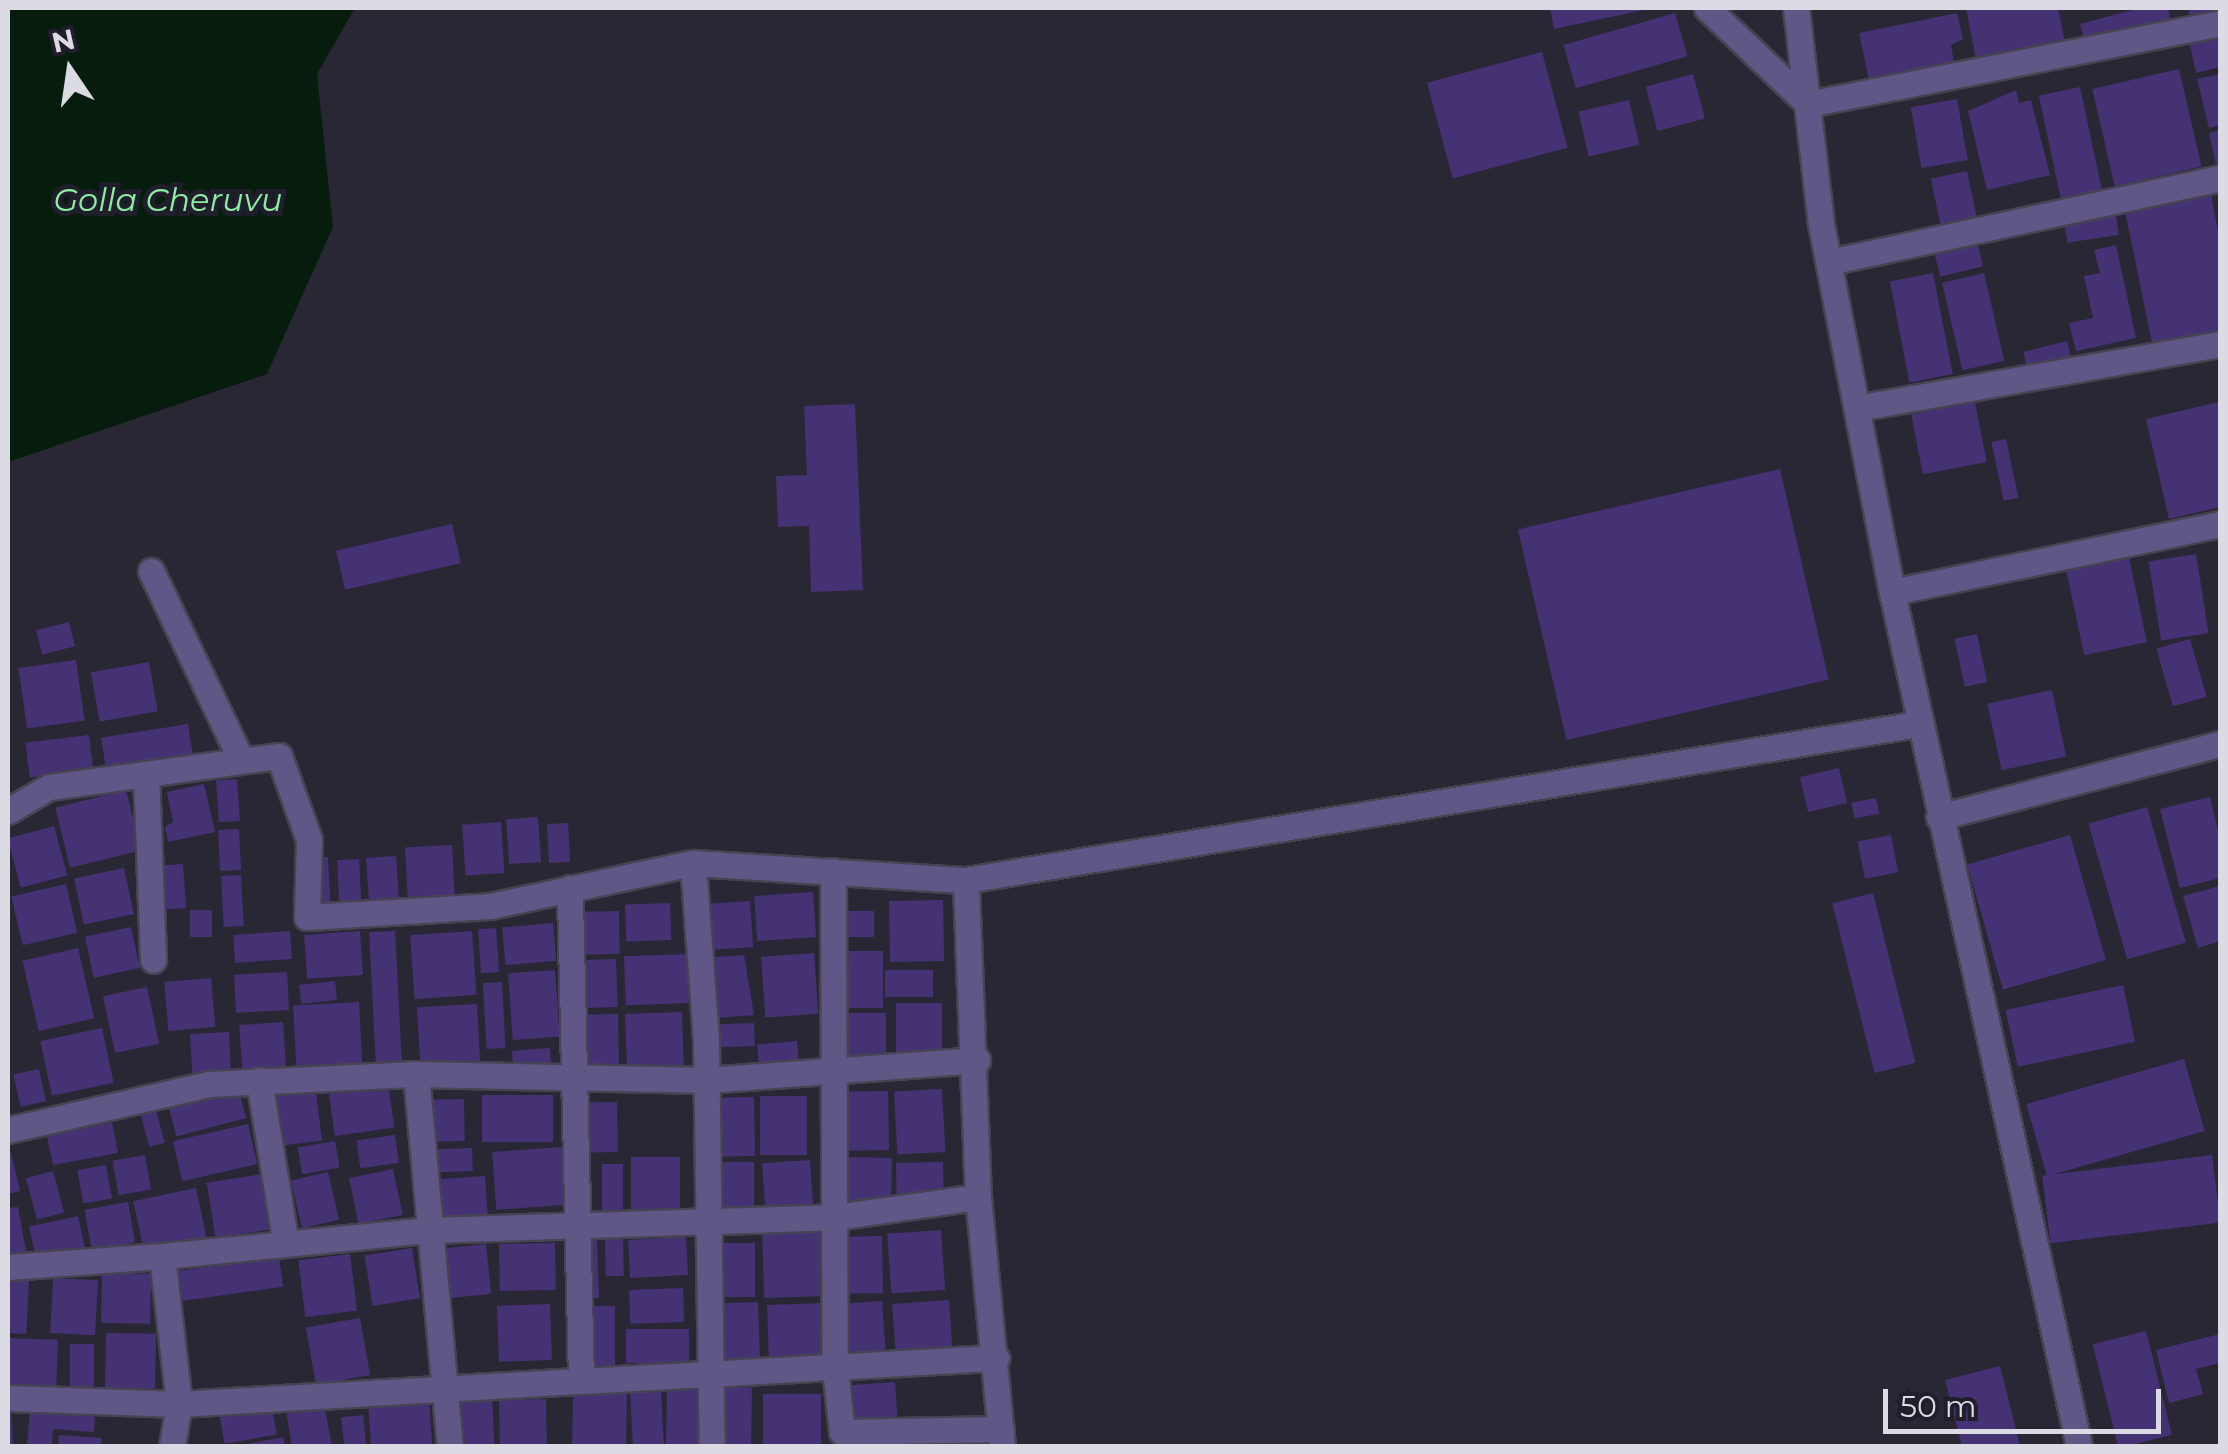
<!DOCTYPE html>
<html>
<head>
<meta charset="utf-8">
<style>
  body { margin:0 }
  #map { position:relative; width:2228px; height:1454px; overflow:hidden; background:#2a2735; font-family:Montserrat,sans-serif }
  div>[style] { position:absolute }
  .water>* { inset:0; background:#061c0c }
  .building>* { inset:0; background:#443274; transform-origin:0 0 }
  .roads { filter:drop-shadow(2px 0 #464451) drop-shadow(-2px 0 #464451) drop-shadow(0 2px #464451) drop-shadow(0 -2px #464451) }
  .minor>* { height:25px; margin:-12.5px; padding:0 12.5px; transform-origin:12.5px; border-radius:12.5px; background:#615787 }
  span { translate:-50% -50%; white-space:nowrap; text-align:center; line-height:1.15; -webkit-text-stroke:10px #201e2b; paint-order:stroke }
  .water-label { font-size:32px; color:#8deda3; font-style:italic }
  .frame { position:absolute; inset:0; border:10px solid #dcdbe4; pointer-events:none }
  .north { position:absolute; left:20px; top:20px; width:100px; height:100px; -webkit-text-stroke:8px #201e2b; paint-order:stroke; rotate:347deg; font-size:28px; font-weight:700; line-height:40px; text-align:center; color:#dcdbe4 }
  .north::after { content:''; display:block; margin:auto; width:35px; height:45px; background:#dcdbe4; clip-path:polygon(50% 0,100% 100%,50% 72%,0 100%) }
  .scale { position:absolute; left:1883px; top:1389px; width:278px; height:45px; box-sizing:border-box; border:5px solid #dcdbe4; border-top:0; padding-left:12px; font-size:30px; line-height:35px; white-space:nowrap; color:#dcdbe4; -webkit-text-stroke:8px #201e2b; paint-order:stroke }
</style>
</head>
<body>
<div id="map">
  <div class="water">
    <div style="clip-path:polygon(8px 8px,355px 8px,317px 74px,333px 227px,267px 374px,8px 462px)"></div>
  </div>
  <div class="building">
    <div style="clip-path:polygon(1550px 8px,1648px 8px,1648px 9px,1554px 29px)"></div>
    <div style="clip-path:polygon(1966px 8px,2058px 8px,2067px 54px,1978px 70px)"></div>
    <div style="clip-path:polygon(2140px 8px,2168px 8px,2171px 24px,2085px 44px,2080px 24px)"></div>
    <div style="clip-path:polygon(2188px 8px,2220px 8px,2220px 19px,2191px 24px)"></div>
    <div style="left:1675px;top:13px;width:45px;height:116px;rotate:74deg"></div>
    <div style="clip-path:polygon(1957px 13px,1963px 39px,1951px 45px,1954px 63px,1869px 80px,1859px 33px)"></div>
    <div style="clip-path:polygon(2220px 34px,2220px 67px,2196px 73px,2189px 41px)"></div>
    <div style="left:1542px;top:52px;width:99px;height:119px;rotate:75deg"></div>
    <div style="left:2179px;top:69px;width:100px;height:89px;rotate:77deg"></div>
    <div style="left:1693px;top:74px;width:46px;height:49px;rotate:75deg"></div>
    <div style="clip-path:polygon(2220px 74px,2220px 125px,2209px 128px,2197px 79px)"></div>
    <div style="left:2080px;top:87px;width:110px;height:42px;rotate:78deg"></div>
    <div style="clip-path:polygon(2016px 90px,2019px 103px,2031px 100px,2050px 175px,1987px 190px,1968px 111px)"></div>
    <div style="left:1957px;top:99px;width:62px;height:47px;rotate:80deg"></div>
    <div style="left:1629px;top:100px;width:46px;height:52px;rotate:77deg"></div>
    <div style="clip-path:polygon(2220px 130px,2220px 177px,2219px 178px,2209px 133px)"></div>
    <div style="left:1967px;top:171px;width:48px;height:37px;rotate:78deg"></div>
    <div style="clip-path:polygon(2211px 194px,2220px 243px,2220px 330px,2152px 343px,2125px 211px)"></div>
    <div style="left:2115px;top:210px;width:25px;height:52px;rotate:81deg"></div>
    <div style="left:1976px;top:238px;width:29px;height:44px;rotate:76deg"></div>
    <div style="clip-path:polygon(2116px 245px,2136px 338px,2076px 351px,2069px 323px,2093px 318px,2084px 276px,2100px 273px,2094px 250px)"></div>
    <div style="left:1933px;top:273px;width:103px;height:44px;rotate:79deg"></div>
    <div style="left:1984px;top:273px;width:90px;height:43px;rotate:77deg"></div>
    <div style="left:2067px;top:341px;width:34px;height:45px;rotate:76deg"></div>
    <div style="left:1975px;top:402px;width:61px;height:65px;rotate:79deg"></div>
    <div style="clip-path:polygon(2219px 402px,2220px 507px,2169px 519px,2146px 419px)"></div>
    <div style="clip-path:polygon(855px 404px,863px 590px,811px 592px,809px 526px,778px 527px,776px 476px,807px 475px,804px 406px)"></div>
    <div style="left:2006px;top:439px;width:60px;height:15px;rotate:78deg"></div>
    <div style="left:1780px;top:469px;width:216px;height:269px;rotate:77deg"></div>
    <div style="left:452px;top:524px;width:40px;height:119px;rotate:77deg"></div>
    <div style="left:2128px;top:553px;width:91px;height:64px;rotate:78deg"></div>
    <div style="left:2196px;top:554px;width:80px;height:48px;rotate:81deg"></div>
    <div style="left:69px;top:622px;width:25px;height:34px;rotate:76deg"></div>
    <div style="left:1977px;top:634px;width:49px;height:23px;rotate:78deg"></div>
    <div style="left:2190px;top:639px;width:60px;height:35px;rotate:74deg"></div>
    <div style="left:76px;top:660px;width:61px;height:58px;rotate:82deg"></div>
    <div style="left:149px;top:662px;width:50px;height:59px;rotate:80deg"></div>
    <div style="left:2052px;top:690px;width:68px;height:66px;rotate:78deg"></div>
    <div style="left:188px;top:724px;width:31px;height:88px;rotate:81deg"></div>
    <div style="left:89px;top:735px;width:35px;height:64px;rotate:83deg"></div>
    <div style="left:1839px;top:768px;width:36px;height:40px;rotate:77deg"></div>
    <div style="left:237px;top:779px;width:42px;height:21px;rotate:86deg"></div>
    <div style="clip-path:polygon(204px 784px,215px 832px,168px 842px,165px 827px,173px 822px,167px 792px)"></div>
    <div style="left:126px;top:790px;width:62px;height:73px;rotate:76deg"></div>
    <div style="clip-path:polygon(2210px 797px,2220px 839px,2220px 878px,2180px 888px,2160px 809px)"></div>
    <div style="left:1876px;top:798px;width:16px;height:25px;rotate:79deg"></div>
    <div style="left:2147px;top:807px;width:141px;height:61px;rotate:74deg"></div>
    <div style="left:538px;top:817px;width:45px;height:32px;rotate:86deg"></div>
    <div style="left:501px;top:822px;width:51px;height:39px;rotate:86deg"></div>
    <div style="left:568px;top:823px;width:39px;height:21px;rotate:87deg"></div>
    <div style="left:54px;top:826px;width:51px;height:48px;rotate:75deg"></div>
    <div style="left:239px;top:829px;width:41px;height:21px;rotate:87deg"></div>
    <div style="left:1891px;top:835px;width:38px;height:34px;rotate:79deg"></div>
    <div style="left:2070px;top:835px;width:130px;height:107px;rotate:74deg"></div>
    <div style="left:452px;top:845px;width:50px;height:47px;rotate:87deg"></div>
    <div style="left:396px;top:856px;width:48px;height:30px;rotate:86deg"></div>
    <div style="left:328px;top:857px;width:50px;height:19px;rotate:87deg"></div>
    <div style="left:359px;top:859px;width:45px;height:22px;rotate:87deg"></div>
    <div style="left:183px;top:864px;width:44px;height:28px;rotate:86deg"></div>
    <div style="left:124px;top:868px;width:47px;height:51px;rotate:78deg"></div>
    <div style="left:241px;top:875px;width:51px;height:20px;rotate:87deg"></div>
    <div style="left:66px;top:884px;width:50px;height:56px;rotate:77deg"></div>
    <div style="clip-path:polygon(2220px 886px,2220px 941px,2198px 948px,2183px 896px)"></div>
    <div style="left:813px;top:892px;width:45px;height:59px;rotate:86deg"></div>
    <div style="left:1873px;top:893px;width:175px;height:42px;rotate:76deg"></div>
    <div style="left:943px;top:900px;width:61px;height:54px;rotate:89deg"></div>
    <div style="left:750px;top:901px;width:46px;height:48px;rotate:86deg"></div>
    <div style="left:670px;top:903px;width:37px;height:45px;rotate:88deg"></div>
    <div style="left:190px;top:910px;width:22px;height:27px"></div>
    <div style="left:619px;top:911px;width:43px;height:41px;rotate:89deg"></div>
    <div style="left:840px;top:911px;width:34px;height:26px"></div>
    <div style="left:553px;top:923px;width:38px;height:51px;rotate:85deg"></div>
    <div style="left:131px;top:927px;width:42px;height:47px;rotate:78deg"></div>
    <div style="left:496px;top:928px;width:44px;height:18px;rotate:86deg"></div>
    <div style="left:290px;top:931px;width:28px;height:57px;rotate:86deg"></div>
    <div style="left:360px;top:931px;width:44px;height:56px;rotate:86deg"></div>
    <div style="left:395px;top:931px;width:132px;height:26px;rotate:87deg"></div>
    <div style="left:472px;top:931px;width:64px;height:62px;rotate:86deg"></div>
    <div style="left:78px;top:948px;width:72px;height:57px;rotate:77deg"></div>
    <div style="left:840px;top:951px;width:43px;height:57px"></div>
    <div style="left:814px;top:953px;width:61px;height:53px;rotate:86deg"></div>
    <div style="left:689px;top:954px;width:49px;height:65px;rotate:88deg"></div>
    <div style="clip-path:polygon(744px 955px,754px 1015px,701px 1019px,698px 958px)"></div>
    <div style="left:616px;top:959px;width:48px;height:40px;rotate:88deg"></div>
    <div style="left:555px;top:970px;width:67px;height:47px;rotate:86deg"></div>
    <div style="left:885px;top:970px;width:48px;height:27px"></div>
    <div style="left:287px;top:972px;width:38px;height:53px;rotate:87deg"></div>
    <div style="left:211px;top:978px;width:49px;height:47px;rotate:85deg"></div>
    <div style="left:335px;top:981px;width:19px;height:36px;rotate:84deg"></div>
    <div style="left:502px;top:982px;width:66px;height:19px;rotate:87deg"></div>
    <div style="left:2123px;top:985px;width:58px;height:120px;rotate:78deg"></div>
    <div style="left:147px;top:987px;width:58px;height:45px;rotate:78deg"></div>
    <div style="left:359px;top:1002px;width:66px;height:66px;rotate:87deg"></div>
    <div style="left:942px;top:1003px;width:52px;height:46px;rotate:90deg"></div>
    <div style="left:477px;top:1004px;width:68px;height:60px;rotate:87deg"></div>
    <div style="left:682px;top:1012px;width:58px;height:57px;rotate:88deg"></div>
    <div style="left:841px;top:1013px;width:45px;height:46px"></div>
    <div style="left:618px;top:1014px;width:52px;height:40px;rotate:89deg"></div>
    <div style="left:283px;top:1022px;width:48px;height:44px;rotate:86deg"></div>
    <div style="left:754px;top:1023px;width:23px;height:53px;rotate:88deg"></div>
    <div style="left:102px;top:1028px;width:56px;height:63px;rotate:78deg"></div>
    <div style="left:229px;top:1032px;width:40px;height:39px;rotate:87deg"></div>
    <div style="left:797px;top:1041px;width:24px;height:40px;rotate:85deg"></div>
    <div style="left:550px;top:1048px;width:32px;height:38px;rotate:86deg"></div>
    <div style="left:2184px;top:1059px;width:75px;height:164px;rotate:74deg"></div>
    <div style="left:39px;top:1069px;width:33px;height:26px;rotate:78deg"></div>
    <div style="left:388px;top:1083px;width:45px;height:60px;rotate:82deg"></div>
    <div style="left:315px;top:1084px;width:57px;height:46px;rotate:83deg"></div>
    <div style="left:238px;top:1088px;width:31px;height:72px;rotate:75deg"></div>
    <div style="left:942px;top:1089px;width:63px;height:48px;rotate:87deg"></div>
    <div style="left:888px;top:1091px;width:59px;height:50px;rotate:89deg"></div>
    <div style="left:553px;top:1095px;width:47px;height:71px;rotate:90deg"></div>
    <div style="left:807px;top:1096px;width:59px;height:47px;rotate:90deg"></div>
    <div style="left:754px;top:1097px;width:59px;height:54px;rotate:89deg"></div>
    <div style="left:464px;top:1099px;width:42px;height:41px;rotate:89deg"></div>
    <div style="left:617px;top:1102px;width:50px;height:45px;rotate:89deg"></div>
    <div style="left:156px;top:1110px;width:34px;height:16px;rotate:75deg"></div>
    <div style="clip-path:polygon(111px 1117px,118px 1153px,53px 1165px,47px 1137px)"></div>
    <div style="left:248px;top:1124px;width:41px;height:77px;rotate:77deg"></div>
    <div style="left:395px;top:1135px;width:28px;height:39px;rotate:82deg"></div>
    <div style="left:335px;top:1141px;width:27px;height:38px;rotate:80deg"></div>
    <div style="left:562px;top:1147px;width:58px;height:70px;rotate:86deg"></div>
    <div style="left:472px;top:1148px;width:23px;height:42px;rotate:88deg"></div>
    <div style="clip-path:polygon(11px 1153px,20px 1191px,8px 1194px,8px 1154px)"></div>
    <div style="left:145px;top:1155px;width:35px;height:33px;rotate:80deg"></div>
    <div style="left:2212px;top:1155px;width:68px;height:171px;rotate:83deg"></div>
    <div style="left:631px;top:1157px;width:49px;height:58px"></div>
    <div style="left:841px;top:1157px;width:51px;height:49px;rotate:1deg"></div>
    <div style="left:810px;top:1160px;width:47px;height:48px;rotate:86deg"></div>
    <div style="left:754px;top:1162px;width:49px;height:53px;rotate:90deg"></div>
    <div style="left:943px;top:1162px;width:39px;height:47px;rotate:89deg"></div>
    <div style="left:602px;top:1164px;width:21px;height:53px"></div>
    <div style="left:106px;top:1165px;width:34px;height:29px;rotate:80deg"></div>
    <div style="left:393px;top:1169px;width:47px;height:45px;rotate:78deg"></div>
    <div style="left:53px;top:1171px;width:43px;height:28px;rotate:75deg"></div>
    <div style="left:328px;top:1172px;width:49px;height:38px;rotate:77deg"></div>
    <div style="left:268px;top:1173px;width:56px;height:62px;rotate:81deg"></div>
    <div style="left:485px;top:1176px;width:40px;height:51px;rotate:86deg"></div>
    <div style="left:196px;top:1188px;width:51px;height:64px;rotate:78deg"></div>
    <div style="left:128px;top:1202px;width:41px;height:44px;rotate:80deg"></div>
    <div style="clip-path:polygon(18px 1207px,26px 1251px,8px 1255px,8px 1208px)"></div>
    <div style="left:78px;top:1216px;width:34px;height:50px;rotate:78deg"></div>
    <div style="left:941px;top:1230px;width:60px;height:54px;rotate:86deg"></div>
    <div style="left:820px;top:1232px;width:64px;height:58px;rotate:88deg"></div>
    <div style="left:623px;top:1235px;width:41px;height:18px;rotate:89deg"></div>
    <div style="left:882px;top:1236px;width:57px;height:41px;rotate:89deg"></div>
    <div style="left:686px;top:1237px;width:38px;height:58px;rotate:87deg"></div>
    <div style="left:597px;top:1239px;width:59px;height:24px;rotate:88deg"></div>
    <div style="left:555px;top:1243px;width:47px;height:56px;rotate:89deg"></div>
    <div style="left:711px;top:1243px;width:44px;height:54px"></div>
    <div style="left:486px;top:1244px;width:50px;height:59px;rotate:84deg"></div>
    <div style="left:412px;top:1248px;width:51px;height:48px;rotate:81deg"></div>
    <div style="left:350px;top:1254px;width:57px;height:52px;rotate:83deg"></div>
    <div style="left:279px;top:1257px;width:30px;height:110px;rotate:82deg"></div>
    <div style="left:102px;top:1273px;width:49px;height:50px;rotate:1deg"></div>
    <div style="left:53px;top:1278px;width:45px;height:55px;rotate:3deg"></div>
    <div style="left:8px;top:1280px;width:21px;height:53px;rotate:3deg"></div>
    <div style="left:683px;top:1288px;width:34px;height:54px;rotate:88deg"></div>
    <div style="left:949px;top:1300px;width:56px;height:57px;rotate:86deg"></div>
    <div style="left:882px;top:1301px;width:57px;height:45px;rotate:86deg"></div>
    <div style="left:758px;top:1302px;width:61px;height:47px;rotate:88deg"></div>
    <div style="left:826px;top:1303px;width:57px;height:59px;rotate:88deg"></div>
    <div style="left:550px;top:1304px;width:56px;height:53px;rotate:88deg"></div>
    <div style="left:573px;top:1306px;width:42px;height:60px"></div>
    <div style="left:360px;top:1318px;width:58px;height:55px;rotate:80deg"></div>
    <div style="left:689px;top:1329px;width:34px;height:63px;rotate:90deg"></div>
    <div style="left:2146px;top:1331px;width:107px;height:55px;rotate:76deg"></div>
    <div style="left:106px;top:1333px;width:50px;height:55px;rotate:1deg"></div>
    <div style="clip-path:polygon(2220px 1334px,2220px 1363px,2196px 1369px,2203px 1394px,2169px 1403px,2156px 1350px)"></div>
    <div style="left:8px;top:1338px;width:50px;height:47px;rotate:2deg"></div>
    <div style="left:70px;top:1344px;width:24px;height:44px"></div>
    <div style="clip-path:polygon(2000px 1366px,2020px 1446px,1962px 1446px,1945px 1380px)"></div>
    <div style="left:895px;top:1382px;width:59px;height:53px;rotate:86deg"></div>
    <div style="left:667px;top:1386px;width:85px;height:58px;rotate:1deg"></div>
    <div style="left:661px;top:1390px;width:56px;height:31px;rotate:87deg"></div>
    <div style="left:627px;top:1391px;width:55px;height:54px;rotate:91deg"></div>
    <div style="left:763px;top:1394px;width:58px;height:52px"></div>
    <div style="left:492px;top:1396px;width:50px;height:39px;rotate:87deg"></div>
    <div style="left:429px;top:1399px;width:47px;height:61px;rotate:86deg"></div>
    <div style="left:546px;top:1399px;width:47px;height:47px;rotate:89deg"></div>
    <div style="clip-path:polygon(11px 1404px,13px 1446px,8px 1446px,8px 1405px)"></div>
    <div style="clip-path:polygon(324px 1404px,332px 1446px,292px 1446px,286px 1411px)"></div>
    <div style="left:272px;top:1408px;width:27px;height:53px;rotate:80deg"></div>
    <div style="clip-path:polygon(30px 1410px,95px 1414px,94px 1432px,53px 1429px,52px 1446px,27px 1446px)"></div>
    <div style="left:363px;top:1415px;width:31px;height:22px;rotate:84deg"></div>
    <div style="clip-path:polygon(59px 1435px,101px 1438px,101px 1446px,58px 1446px)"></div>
    <div style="clip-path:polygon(283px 1437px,285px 1446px,242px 1446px,242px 1445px)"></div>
  </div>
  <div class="roads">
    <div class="minor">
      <div style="left:1707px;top:8px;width:139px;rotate:43.5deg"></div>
      <div style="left:1808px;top:104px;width:420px;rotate:-11.1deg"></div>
      <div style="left:1796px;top:8px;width:217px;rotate:83.4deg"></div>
      <div style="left:1821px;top:224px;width:375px;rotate:79.1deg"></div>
      <div style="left:1892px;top:592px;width:874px;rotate:77.65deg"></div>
      <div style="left:1829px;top:262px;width:400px;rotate:-12.1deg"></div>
      <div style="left:1857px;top:408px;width:369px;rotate:-10deg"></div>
      <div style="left:151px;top:571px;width:209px;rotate:64.5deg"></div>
      <div style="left:1892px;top:592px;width:335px;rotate:-11.7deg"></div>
      <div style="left:146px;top:774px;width:186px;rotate:87.8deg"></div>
      <div style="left:8px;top:811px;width:48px;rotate:-30.3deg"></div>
      <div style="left:49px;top:787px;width:232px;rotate:-7.7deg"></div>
      <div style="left:279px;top:756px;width:89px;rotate:70.3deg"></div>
      <div style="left:309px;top:840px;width:77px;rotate:91.5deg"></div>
      <div style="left:307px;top:917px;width:183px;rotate:-3.4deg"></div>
      <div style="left:490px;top:906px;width:208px;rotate:-12deg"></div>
      <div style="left:693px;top:863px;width:274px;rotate:3.6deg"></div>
      <div style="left:1939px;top:817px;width:290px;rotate:-14.6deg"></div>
      <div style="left:693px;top:863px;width:177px;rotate:85.8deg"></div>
      <div style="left:706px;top:1040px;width:406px;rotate:89.2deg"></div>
      <div style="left:833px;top:871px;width:498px;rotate:89.8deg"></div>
      <div style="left:835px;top:1369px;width:63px;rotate:83.7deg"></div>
      <div style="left:842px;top:1432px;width:159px;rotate:-1.1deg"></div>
      <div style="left:416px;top:1074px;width:374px;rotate:84.8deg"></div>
      <div style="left:259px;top:1080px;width:166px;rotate:80.7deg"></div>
      <div style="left:8px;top:1130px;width:206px;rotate:-12.9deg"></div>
      <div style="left:209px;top:1084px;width:207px;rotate:-2.8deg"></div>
      <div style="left:416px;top:1074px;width:290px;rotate:1.2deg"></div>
      <div style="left:706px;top:1080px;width:272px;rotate:-4.2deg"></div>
      <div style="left:162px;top:1256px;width:268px;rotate:-5.6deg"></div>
      <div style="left:429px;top:1230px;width:406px;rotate:-1.8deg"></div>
      <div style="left:835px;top:1217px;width:144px;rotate:-8deg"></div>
      <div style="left:8px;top:1267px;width:154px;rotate:-4.1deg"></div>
      <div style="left:162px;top:1256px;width:149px;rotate:83.4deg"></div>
      <div style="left:179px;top:1404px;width:43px;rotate:99.5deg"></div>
      <div style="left:581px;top:1381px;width:416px;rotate:-3.2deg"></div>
      <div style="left:8px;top:1398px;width:171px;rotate:2deg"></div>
      <div style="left:179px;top:1404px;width:403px;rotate:-3.3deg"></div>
      <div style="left:581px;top:1381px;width:493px;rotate:-91.3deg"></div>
      <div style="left:1002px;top:1446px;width:250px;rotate:-95.5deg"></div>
      <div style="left:978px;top:1197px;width:317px;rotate:-92.2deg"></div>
      <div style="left:966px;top:880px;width:965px;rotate:-9.31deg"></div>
    </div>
  </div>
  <div class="water-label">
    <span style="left:168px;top:200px">Golla Cheruvu</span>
  </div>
  <div class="frame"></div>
  <div class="north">N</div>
  <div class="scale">50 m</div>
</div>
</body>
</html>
